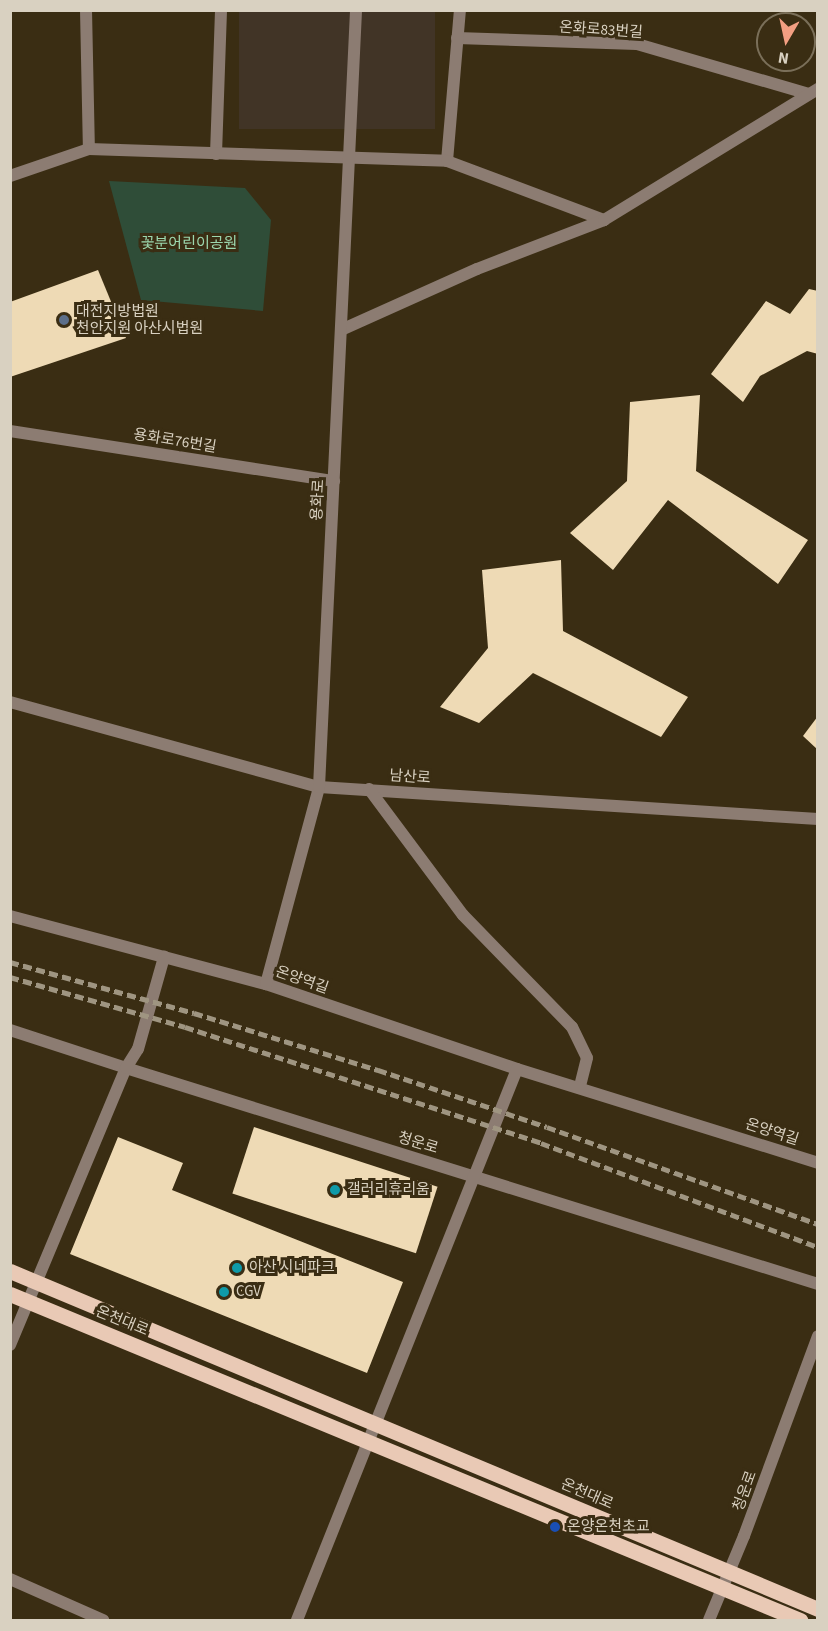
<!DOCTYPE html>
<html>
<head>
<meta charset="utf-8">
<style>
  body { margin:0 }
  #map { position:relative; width:828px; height:1631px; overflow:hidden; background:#3a2d13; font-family:"Source Sans 3","Noto Sans KR",sans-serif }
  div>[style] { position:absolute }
  .commercial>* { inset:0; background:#413426; transform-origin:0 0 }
  .green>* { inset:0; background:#2f4d38 }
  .building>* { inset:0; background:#eedab5; transform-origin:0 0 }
  .minor>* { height:12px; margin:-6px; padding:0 6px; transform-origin:6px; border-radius:6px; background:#8c7c72 }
  .primary>* { height:15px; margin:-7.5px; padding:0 7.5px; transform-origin:7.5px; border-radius:7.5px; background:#e9c9b5 }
  .rail>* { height:4.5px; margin-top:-2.25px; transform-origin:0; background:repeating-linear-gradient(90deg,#9f9581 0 9px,transparent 0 13.5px) }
  .dots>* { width:16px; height:16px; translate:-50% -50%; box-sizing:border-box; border:3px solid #3a2d13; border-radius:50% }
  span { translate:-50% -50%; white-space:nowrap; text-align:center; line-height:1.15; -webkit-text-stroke:6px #3a2d13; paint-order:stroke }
  .street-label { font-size:15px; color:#d9d1c1 }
  .park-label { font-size:15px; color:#9cd7ae }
  .poi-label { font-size:15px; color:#d9d1c1 }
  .left { translate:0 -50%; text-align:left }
  .frame { position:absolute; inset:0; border:12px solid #d9d1c1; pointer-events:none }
  .north { position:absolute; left:756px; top:12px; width:60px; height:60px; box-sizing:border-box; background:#3a2d13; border:2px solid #7a6f59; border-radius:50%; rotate:189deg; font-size:16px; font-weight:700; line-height:24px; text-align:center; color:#d9d1c1 }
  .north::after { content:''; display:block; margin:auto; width:21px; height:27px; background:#f39f82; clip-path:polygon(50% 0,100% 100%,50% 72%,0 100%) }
</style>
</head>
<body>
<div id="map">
  <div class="commercial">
    <div style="left:239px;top:11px;width:196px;height:118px"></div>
  </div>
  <div class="green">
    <div style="clip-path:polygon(109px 181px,245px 188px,271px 220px,263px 311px,141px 300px)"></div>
  </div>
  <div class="building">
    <div style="clip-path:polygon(98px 270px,126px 338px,10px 377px,10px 302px)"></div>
    <div style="clip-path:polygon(809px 289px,818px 291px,818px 354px,807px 351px,760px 376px,743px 402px,711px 374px,766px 301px,790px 314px)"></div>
    <div style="clip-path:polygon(700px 395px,696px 471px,808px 540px,778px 584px,668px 500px,613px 570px,570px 533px,627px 481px,630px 402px)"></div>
    <div style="clip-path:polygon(561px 560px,563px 631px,688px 697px,661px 737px,533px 673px,479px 723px,440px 707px,488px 648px,482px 570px)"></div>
    <div style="clip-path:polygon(818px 716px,818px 750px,803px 736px)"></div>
    <div style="left:254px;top:1127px;width:193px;height:70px;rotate:18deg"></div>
    <div style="clip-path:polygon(118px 1137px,183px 1163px,172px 1190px,403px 1282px,367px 1373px,70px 1254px)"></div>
  </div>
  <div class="minor">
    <div style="left:86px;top:10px;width:139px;rotate:88.8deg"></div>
    <div style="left:457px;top:38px;width:180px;rotate:1.9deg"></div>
    <div style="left:637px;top:44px;width:179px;rotate:16.2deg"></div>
    <div style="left:216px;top:154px;width:144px;rotate:-88deg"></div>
    <div style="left:447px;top:161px;width:152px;rotate:-85.1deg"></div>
    <div style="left:10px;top:176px;width:83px;rotate:-18.9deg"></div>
    <div style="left:89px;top:149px;width:358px;rotate:1.9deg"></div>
    <div style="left:447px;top:161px;width:168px;rotate:20.6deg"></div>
    <div style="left:341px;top:330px;width:149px;rotate:-24.2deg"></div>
    <div style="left:477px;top:269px;width:136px;rotate:-21.1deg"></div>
    <div style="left:604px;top:220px;width:251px;rotate:-31.5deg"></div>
    <div style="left:10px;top:431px;width:328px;rotate:8.8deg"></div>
    <div style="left:10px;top:702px;width:320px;rotate:15.4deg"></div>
    <div style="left:319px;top:787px;width:500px;rotate:3.67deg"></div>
    <div style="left:369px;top:789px;width:157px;rotate:53.3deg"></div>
    <div style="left:463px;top:915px;width:156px;rotate:45.8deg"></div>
    <div style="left:572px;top:1027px;width:34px;rotate:64deg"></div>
    <div style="left:587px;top:1058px;width:30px;rotate:104deg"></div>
    <div style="left:10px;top:916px;width:265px;rotate:14.9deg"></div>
    <div style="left:266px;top:984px;width:265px;rotate:18.7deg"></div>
    <div style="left:517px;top:1069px;width:315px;rotate:17.3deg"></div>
    <div style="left:266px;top:984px;width:204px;rotate:-74.9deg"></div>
    <div style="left:319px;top:787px;width:778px;rotate:-87.27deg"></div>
    <div style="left:10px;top:1030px;width:122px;rotate:18.1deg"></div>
    <div style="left:126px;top:1068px;width:725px;rotate:17.34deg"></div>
    <div style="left:10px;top:1345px;width:300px;rotate:-67.3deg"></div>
    <div style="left:126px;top:1068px;width:22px;rotate:-58deg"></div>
    <div style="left:138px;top:1049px;width:96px;rotate:-74.2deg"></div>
    <div style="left:10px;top:1579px;width:102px;rotate:23.8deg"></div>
    <div style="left:297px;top:1620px;width:593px;rotate:-68.23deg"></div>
    <div style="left:709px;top:1620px;width:91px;rotate:-67.4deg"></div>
    <div style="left:744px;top:1536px;width:213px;rotate:-69.7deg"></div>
  </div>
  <div class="primary">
    <div style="left:10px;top:1271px;width:876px;rotate:22.7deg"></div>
    <div style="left:10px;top:1294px;width:855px;rotate:22.42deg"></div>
  </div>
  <div class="rail">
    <div style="left:10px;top:962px;width:191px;rotate:15.5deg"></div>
    <div style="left:194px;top:1013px;width:193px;rotate:17.2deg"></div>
    <div style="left:378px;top:1070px;width:178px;rotate:18.6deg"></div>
    <div style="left:547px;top:1127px;width:288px;rotate:19.7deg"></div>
    <div style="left:10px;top:977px;width:182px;rotate:15.9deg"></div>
    <div style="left:185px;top:1027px;width:374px;rotate:18deg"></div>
    <div style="left:541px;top:1143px;width:296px;rotate:20.6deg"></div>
  </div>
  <div class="dots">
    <div style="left:64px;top:320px;background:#5c6f8a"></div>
    <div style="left:335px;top:1190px;background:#0f9aa8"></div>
    <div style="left:237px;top:1268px;background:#0f9aa8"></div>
    <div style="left:224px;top:1292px;background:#0f9aa8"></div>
    <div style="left:555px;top:1527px;background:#1a4fb4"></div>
  </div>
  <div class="street-label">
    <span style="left:601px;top:30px;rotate:4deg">온화로83번길</span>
    <span style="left:175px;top:441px;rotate:9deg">용화로76번길</span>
    <span style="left:318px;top:500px;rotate:-87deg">용화로</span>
    <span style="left:410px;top:777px;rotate:4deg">남산로</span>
    <span style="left:302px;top:980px;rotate:19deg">온양역길</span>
    <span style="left:772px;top:1132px;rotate:18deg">온양역길</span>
    <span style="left:418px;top:1143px;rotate:17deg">청운로</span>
    <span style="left:122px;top:1321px;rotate:22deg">온천대로</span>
    <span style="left:745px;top:1491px;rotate:-70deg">청운로</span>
    <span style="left:587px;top:1494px;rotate:23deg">온천대로</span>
  </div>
  <div class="park-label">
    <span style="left:189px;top:244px">꽃분어린이공원</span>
  </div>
  <div class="poi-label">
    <span class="left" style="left:76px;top:320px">대전지방법원<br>천안지원 아산시법원</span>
    <span class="left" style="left:347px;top:1190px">갤러리휴리움</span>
    <span class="left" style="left:249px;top:1268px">아산 시네파크</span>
    <span class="left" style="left:236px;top:1292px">CGV</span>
    <span class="left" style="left:567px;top:1527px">온양온천초교</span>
  </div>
  <div class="frame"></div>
  <div class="north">N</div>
</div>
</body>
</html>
